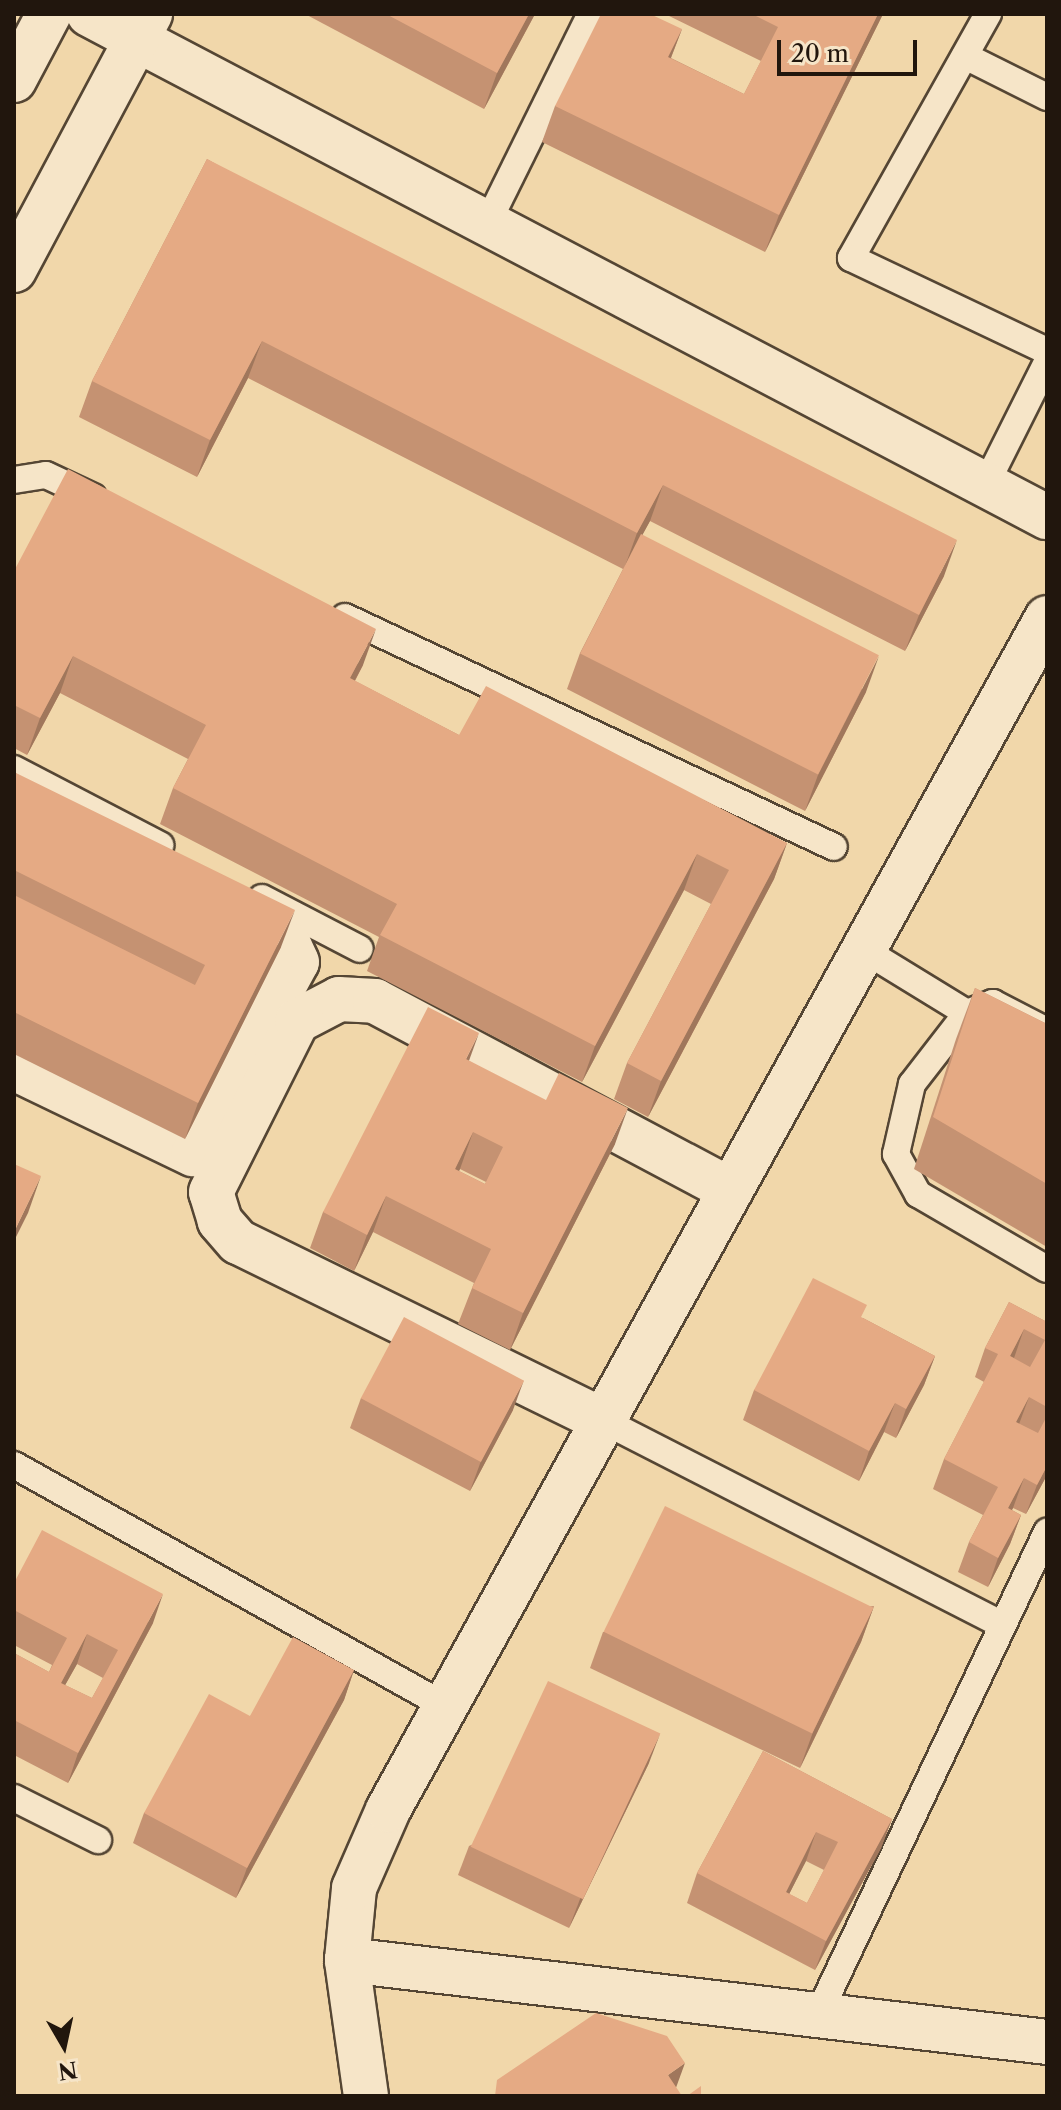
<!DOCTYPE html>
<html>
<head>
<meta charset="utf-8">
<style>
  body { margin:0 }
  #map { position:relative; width:1061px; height:2110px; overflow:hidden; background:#f1d7aa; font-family:"Libre Caslon Text",serif }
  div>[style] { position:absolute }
  .roads { filter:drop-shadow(2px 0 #554634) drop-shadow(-2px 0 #554634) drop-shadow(0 2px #554634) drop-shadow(0 -2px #554634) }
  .lane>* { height:26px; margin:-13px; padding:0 13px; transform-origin:13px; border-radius:13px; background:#f6e5c8 }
  .street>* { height:44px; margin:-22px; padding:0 22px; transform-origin:22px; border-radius:22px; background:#f6e5c8 }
  .secondary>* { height:44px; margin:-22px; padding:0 22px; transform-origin:22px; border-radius:22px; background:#f6e5c8 }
  .wall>* { inset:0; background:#c59272 }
  .shaded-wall>* { inset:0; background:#a0775c }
  .building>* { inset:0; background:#e5aa84; transform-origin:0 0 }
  span { translate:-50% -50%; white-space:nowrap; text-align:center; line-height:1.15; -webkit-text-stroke:6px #f6e5c8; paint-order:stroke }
  .frame { position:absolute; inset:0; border:16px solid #21160d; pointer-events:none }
  .north { position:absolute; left:24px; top:2006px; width:80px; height:80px; -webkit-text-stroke:6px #f6e5c8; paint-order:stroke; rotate:171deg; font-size:22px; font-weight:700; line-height:32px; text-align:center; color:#21160d }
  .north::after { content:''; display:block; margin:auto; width:28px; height:36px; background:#21160d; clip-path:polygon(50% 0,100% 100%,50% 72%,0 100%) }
  .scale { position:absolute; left:777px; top:40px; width:140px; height:36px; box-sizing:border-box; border:4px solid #21160d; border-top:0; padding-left:10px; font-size:24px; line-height:28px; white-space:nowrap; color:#21160d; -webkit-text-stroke:6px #f6e5c8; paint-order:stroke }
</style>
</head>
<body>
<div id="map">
  <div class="roads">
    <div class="lane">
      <div style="left:988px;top:14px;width:280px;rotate:119.3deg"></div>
      <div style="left:851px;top:258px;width:217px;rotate:25.4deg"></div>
      <div style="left:965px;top:56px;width:92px;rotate:26.6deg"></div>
      <div style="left:486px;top:226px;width:237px;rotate:-63.7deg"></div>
      <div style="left:14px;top:480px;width:32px;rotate:-9deg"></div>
      <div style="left:46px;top:475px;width:52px;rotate:25.1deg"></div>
      <div style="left:985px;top:486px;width:139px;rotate:-63.4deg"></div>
      <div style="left:345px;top:617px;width:540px;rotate:25.19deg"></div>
      <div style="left:14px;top:769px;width:165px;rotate:27.5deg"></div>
      <div style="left:262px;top:898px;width:110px;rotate:27.5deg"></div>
      <div style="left:864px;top:950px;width:121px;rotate:31.5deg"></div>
      <div style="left:1047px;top:1031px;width:61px;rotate:-152.6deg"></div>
      <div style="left:993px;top:1003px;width:28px;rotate:159deg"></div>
      <div style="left:967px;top:1013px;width:90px;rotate:127.8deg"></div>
      <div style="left:912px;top:1084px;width:72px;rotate:102.9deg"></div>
      <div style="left:896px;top:1154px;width:46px;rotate:61.2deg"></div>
      <div style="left:918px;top:1194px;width:149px;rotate:30.2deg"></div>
      <div style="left:604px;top:1421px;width:445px;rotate:27.1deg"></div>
      <div style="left:14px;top:1465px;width:495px;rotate:29.2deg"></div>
      <div style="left:14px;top:1798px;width:94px;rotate:26.6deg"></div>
      <div style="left:818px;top:2015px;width:535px;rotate:-64.63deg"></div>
    </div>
    <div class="street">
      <div style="left:136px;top:39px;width:1029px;rotate:27.69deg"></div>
      <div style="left:14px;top:1068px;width:199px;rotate:25.7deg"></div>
      <div style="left:193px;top:1154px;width:218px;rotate:-61.6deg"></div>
      <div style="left:297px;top:962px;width:19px;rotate:-115deg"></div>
      <div style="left:289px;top:945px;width:67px;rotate:-152.3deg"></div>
      <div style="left:604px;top:1421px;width:407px;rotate:-153.9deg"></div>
      <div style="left:238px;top:1242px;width:28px;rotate:-131deg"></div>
      <div style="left:220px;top:1221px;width:30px;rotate:-107deg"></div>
      <div style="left:211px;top:1192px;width:191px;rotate:-63.3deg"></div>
      <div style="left:297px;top:1021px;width:47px;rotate:-27.6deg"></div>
      <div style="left:339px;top:999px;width:36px;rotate:3deg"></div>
      <div style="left:375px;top:1001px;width:403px;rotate:28deg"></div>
      <div style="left:347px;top:1960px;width:705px;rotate:6.68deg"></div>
      <div style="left:366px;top:2096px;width:137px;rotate:-98deg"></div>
      <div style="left:347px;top:1960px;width:72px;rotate:-84.4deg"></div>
      <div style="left:354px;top:1888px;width:85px;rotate:-66.4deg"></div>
      <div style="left:388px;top:1810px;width:1362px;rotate:-61.06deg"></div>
    </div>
    <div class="secondary">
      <div style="left:89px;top:14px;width:53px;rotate:28deg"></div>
      <div style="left:14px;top:80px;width:75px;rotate:-62.1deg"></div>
      <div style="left:14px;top:270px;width:290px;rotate:-62deg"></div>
    </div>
  </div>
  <div class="wall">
    <div style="clip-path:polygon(305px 14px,535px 14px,484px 109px)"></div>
    <div style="clip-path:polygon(665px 14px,883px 14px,765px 252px,542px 142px,555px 106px,682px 29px,671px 58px,744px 94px,761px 61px)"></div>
    <div style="clip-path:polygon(207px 159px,944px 576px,905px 651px,650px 521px,642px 535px,866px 692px,805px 811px,567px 689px,580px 653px,623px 569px,248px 378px,197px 477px,79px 417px,92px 381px)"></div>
    <div style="clip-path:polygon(14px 571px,363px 665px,355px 681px,459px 735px,787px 843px,774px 879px,648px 1117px,614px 1099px,627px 1063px,711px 904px,684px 890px,582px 1082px,367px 971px,379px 937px,160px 824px,173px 788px,188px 759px,60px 693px,27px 755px,14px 748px)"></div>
    <div style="clip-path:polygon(14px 772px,281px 947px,185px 1139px,14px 1054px)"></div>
    <div style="clip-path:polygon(975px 988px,1047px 1024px,1047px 1247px,914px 1169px,956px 1039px)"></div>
    <div style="clip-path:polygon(evenodd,469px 1061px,615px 1144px,510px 1350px,458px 1324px,474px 1283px,373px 1232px,354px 1271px,310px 1248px,323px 1212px,469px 1061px,460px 1169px,486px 1182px,485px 1184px,459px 1171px,460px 1169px)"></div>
    <div style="clip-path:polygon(1009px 1302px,1047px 1322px,1047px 1475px,1026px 1514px,1013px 1508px,1012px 1510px,1021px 1515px,1010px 1544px,988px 1587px,958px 1572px,969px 1542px,983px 1515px,933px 1489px,944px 1459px,984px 1382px,975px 1377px,985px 1348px)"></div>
    <div style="clip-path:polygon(863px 1318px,935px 1356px,924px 1385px,896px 1438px,884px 1432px,859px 1481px,743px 1420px,754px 1390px)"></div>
    <div style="clip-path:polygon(361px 1398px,513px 1410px,470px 1491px,350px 1428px)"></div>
    <div style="clip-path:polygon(evenodd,14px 1583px,153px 1623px,68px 1783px,14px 1755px,14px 1653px,49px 1672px,52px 1665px,14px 1645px,14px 1583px,77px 1664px,103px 1678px,92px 1698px,65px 1685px,77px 1664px)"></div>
    <div style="clip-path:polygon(874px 1606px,861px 1642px,800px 1768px,590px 1668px,603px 1632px)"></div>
    <div style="clip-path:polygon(354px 1670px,344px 1700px,236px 1898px,133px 1843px,144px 1813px,250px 1716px)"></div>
    <div style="clip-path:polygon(evenodd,763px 1751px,892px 1819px,881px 1848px,815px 1970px,687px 1903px,697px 1873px,763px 1751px,806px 1861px,824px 1870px,807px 1903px,789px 1894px,806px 1861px)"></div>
    <div style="clip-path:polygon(649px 1763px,569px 1928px,458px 1875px,469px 1846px)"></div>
  </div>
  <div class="shaded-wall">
    <div style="clip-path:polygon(529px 14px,535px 14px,484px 109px,497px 73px)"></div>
    <div style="clip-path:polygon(878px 14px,883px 14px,765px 252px,779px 215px)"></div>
    <div style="clip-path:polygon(682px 29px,668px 65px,668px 57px)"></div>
    <div style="clip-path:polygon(262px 341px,248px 378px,197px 477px,210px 440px)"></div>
    <div style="clip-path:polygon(663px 485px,650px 521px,624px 569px,637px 533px)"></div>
    <div style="clip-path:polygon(957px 540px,944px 576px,905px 651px,919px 615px)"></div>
    <div style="clip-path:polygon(376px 629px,363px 665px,337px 714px,350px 678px)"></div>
    <div style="clip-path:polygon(73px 656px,60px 693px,27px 755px,40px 718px)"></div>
    <div style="clip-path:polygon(879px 656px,866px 692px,805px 811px,818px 775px)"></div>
    <div style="clip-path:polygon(787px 843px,774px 879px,648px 1117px,661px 1081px)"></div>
    <div style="clip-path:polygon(697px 854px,684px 890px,582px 1082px,595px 1046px)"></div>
    <div style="clip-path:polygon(295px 910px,281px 947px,185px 1139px,198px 1103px)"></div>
    <div style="clip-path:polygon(479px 1033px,466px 1069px,466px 1059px)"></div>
    <div style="clip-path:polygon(628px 1108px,615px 1144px,510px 1350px,523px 1313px)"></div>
    <div style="clip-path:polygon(473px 1132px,460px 1169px,442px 1205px,455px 1169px)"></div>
    <div style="clip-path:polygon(41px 1176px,28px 1213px,14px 1241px,14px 1232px)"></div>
    <div style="clip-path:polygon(386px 1196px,373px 1232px,354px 1271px,367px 1235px)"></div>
    <div style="clip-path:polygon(1024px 1329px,1014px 1358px,1010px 1356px)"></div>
    <div style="clip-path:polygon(935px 1356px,924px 1385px,896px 1438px,906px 1409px)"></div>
    <div style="clip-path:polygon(524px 1380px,513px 1410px,470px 1491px,481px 1461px)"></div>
    <div style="clip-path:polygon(1029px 1397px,1018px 1427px,1016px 1422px)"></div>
    <div style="clip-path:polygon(895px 1403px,884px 1432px,859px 1481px,869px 1451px)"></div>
    <div style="clip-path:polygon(1047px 1466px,1047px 1475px,1026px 1514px,1037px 1485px)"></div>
    <div style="clip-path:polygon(1024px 1478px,1013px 1508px,997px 1538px,1008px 1508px)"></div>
    <div style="clip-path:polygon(1021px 1515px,1010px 1544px,988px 1587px,998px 1558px)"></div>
    <div style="clip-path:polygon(163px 1594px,153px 1623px,68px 1783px,78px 1753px)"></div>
    <div style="clip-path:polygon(874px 1606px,861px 1642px,800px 1768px,813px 1732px)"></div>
    <div style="clip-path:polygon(87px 1634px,77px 1664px,50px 1712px,61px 1683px)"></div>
    <div style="clip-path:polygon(354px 1670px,344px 1700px,236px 1898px,247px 1868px)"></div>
    <div style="clip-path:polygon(660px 1734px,649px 1763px,569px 1928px,580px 1899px)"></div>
    <div style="clip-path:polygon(892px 1819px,881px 1848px,815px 1970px,826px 1941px)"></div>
    <div style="clip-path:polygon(816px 1832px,806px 1861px,778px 1916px,786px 1892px)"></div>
    <div style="clip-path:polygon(685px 2063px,673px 2096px,668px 2075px)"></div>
  </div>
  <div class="building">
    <div style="clip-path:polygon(386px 14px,529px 14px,497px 73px)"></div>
    <div style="clip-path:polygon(601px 14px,650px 14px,682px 29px,668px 57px,744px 94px,778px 27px,752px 14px,878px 14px,779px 215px,555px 106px)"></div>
    <div style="clip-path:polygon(207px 159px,957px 540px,919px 615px,663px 485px,637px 533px,262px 341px,210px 440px,92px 381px)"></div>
    <div style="clip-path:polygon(68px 469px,376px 629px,350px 678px,459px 735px,486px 686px,787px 843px,661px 1081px,627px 1063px,729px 870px,697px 854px,595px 1046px,380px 935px,397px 904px,173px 788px,206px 725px,73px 656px,40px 718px,14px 705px,14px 571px)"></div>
    <div style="left:641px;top:534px;width:267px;height:134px;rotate:27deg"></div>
    <div style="clip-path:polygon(14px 772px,295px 910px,198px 1103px,14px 1012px,14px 895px,195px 985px,205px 965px,14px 870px)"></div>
    <div style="clip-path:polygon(975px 988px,1047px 1024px,1047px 1184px,933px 1117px)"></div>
    <div style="clip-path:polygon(evenodd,428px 1007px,479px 1033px,466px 1059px,546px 1100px,559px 1073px,628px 1108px,523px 1313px,472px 1288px,491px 1249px,386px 1196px,367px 1235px,323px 1212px,428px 1007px,473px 1132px,503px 1147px,485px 1184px,455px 1169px,473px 1132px)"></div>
    <div style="clip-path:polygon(14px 1164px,41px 1176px,14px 1232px)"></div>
    <div style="clip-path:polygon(813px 1278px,867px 1305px,861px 1317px,935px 1356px,906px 1409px,895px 1403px,869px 1451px,754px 1390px)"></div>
    <div style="clip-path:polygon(evenodd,1009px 1302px,1047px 1322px,1047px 1407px,1029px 1397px,1016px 1422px,1038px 1433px,1047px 1416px,1047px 1466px,1037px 1485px,1024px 1478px,1008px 1508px,1021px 1515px,998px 1558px,969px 1542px,998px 1487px,944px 1459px,998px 1354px,985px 1348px,1009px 1302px,1024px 1329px,1045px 1340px,1030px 1367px,1010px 1356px,1024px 1329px)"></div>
    <div style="left:404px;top:1317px;width:136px;height:92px;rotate:28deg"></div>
    <div style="left:665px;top:1506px;width:232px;height:140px;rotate:26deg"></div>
    <div style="clip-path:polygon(evenodd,42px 1530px,163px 1594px,78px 1753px,14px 1720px,14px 1653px,49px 1672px,67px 1638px,14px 1610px,14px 1583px,42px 1530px,87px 1634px,118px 1650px,92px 1698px,61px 1683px,87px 1634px)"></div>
    <div style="clip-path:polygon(293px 1637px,354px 1670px,247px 1868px,144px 1813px,209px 1694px,250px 1716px)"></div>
    <div style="left:548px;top:1681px;width:124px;height:183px;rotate:25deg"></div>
    <div style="clip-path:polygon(evenodd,763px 1751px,892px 1819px,826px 1941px,697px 1873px,763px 1751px,816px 1832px,838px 1842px,807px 1903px,786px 1892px,816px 1832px)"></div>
    <div style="clip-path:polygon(596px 2013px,667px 2036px,685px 2063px,668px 2075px,682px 2096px,495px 2096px,497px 2080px)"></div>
    <div style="clip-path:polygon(701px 2086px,701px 2096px,687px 2096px)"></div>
  </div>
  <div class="frame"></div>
  <div class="north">N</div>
  <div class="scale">20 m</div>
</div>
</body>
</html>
